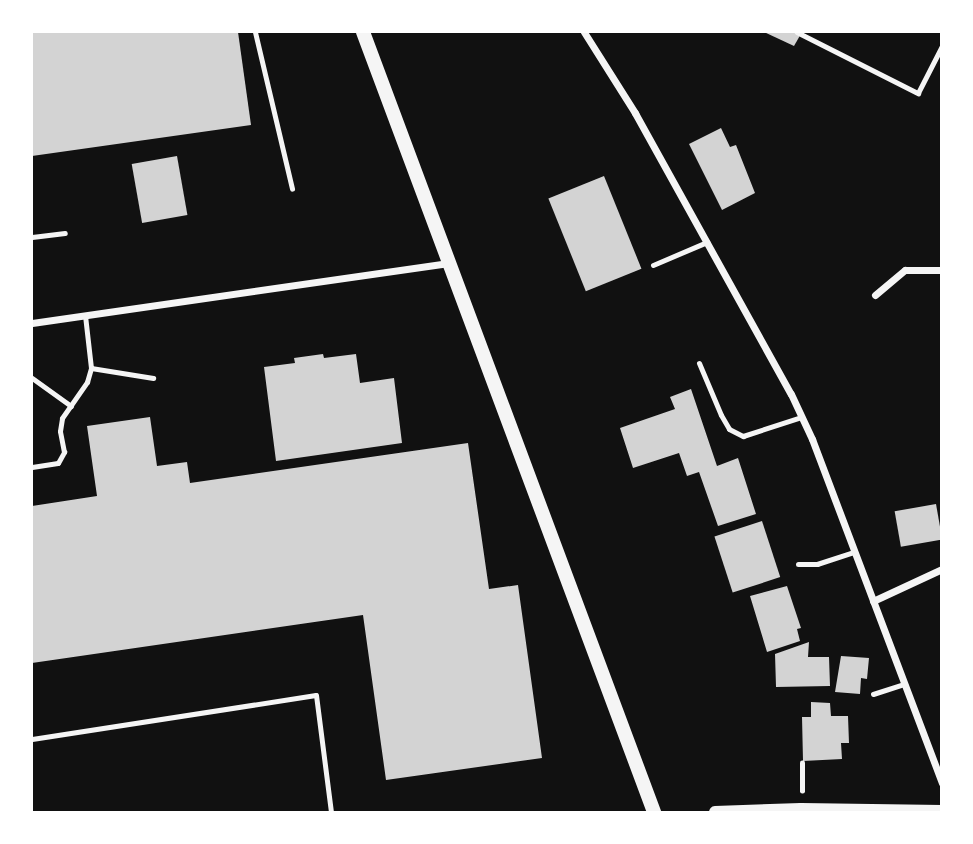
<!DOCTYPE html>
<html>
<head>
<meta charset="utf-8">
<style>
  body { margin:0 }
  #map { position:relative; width:973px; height:844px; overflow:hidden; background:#111; font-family:"Alegreya Sans",sans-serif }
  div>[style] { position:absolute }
  .building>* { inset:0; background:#d3d3d3; transform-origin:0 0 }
  .path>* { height:4.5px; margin:-2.25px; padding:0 2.25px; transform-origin:2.25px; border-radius:2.25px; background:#f5f5f5 }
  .service>* { height:5px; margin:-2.5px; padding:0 2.5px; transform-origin:2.5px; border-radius:2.5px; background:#f5f5f5 }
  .minor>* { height:7px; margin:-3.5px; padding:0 3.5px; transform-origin:3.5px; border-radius:3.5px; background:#f5f5f5 }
  .tertiary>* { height:12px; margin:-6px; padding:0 6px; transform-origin:6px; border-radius:6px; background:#f5f5f5 }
  .secondary>* { height:14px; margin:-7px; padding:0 7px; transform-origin:7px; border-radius:7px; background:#f5f5f5 }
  span { translate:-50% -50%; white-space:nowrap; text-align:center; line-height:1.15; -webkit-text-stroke:7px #fff; paint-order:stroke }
  .frame { position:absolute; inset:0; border:33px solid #fff; pointer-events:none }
</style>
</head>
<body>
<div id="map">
  <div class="building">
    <div style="clip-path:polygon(32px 32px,238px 32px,251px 125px,32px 156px)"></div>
    <div style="clip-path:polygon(764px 32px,802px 32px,794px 46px)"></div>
    <div style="clip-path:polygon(721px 128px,730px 147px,736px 145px,755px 193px,722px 210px,689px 144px)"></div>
    <div style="left:177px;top:156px;width:60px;height:46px;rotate:80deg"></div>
    <div style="left:604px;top:176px;width:100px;height:60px;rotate:68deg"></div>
    <div style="clip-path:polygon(323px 354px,324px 358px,356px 354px,360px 383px,394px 378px,402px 443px,276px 461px,264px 367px,295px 363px,294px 358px)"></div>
    <div style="clip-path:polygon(691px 389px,717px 466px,738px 458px,756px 514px,718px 526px,699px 472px,687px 476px,679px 453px,633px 468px,620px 428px,675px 409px,670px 397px)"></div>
    <div style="clip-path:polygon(150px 417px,157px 466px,187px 462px,190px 483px,468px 443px,489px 589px,518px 585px,542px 758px,386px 780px,363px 615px,32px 663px,32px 506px,97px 496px,87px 426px)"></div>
    <div style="left:936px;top:504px;width:36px;height:42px;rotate:80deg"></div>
    <div style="left:762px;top:521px;width:59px;height:50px;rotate:72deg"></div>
    <div style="clip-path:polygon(787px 586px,801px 628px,797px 629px,800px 641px,767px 652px,750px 596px)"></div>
    <div style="clip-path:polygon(809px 642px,808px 657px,829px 657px,830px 686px,776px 687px,775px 654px)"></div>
    <div style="clip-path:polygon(841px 656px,869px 658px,867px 679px,861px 678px,860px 694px,835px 692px)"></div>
    <div style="clip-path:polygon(811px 702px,830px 703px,831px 716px,848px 716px,849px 743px,841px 743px,842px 759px,803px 761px,802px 717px,811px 717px)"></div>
  </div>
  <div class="path">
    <div style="left:797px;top:32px;width:136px;rotate:26.8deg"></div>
    <div style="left:918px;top:93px;width:53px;rotate:-62.9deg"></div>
    <div style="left:802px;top:791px;width:28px;rotate:-90deg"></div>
  </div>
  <div class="service">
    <div style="left:255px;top:32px;width:161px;rotate:76.7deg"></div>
    <div style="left:32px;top:237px;width:33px;rotate:-7deg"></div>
    <div style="left:653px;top:265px;width:59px;rotate:-23.1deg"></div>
    <div style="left:699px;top:363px;width:56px;rotate:67.1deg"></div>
    <div style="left:721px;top:415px;width:16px;rotate:60deg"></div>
    <div style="left:729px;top:429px;width:16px;rotate:27deg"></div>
    <div style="left:743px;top:436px;width:61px;rotate:-18.1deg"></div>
    <div style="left:91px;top:368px;width:63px;rotate:9.2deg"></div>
    <div style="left:32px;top:378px;width:48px;rotate:35.7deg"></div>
    <div style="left:32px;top:467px;width:26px;rotate:-9deg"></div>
    <div style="left:58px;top:463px;width:13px;rotate:-61deg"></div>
    <div style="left:64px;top:452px;width:21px;rotate:-101deg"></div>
    <div style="left:60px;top:431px;width:13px;rotate:-81deg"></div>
    <div style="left:62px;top:418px;width:44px;rotate:-55.2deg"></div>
    <div style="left:87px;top:382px;width:15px;rotate:-74deg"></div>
    <div style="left:91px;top:368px;width:53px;rotate:-96.5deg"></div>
    <div style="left:798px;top:564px;width:19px"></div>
    <div style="left:817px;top:564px;width:39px;rotate:-18deg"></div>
    <div style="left:873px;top:694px;width:33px;rotate:-18deg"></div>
    <div style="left:32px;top:739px;width:287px;rotate:-8.8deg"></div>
    <div style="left:316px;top:695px;width:118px;rotate:82.7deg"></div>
  </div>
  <div class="minor">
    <div style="left:584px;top:32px;width:96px;rotate:57.8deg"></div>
    <div style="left:635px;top:113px;width:321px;rotate:61deg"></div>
    <div style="left:791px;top:394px;width:50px;rotate:65deg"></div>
    <div style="left:812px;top:439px;width:368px;rotate:69.3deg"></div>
    <div style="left:875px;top:295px;width:39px;rotate:-40deg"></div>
    <div style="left:905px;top:270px;width:37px"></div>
    <div style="left:32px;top:323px;width:421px;rotate:-8.2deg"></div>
    <div style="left:873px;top:601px;width:76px;rotate:-24.9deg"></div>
  </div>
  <div class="tertiary">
    <div style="left:715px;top:812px;width:86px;rotate:-2deg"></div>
    <div style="left:801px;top:809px;width:141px;rotate:0.8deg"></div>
  </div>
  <div class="secondary">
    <div style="left:363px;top:32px;width:833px;rotate:69.54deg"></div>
  </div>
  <div class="frame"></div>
</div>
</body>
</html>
